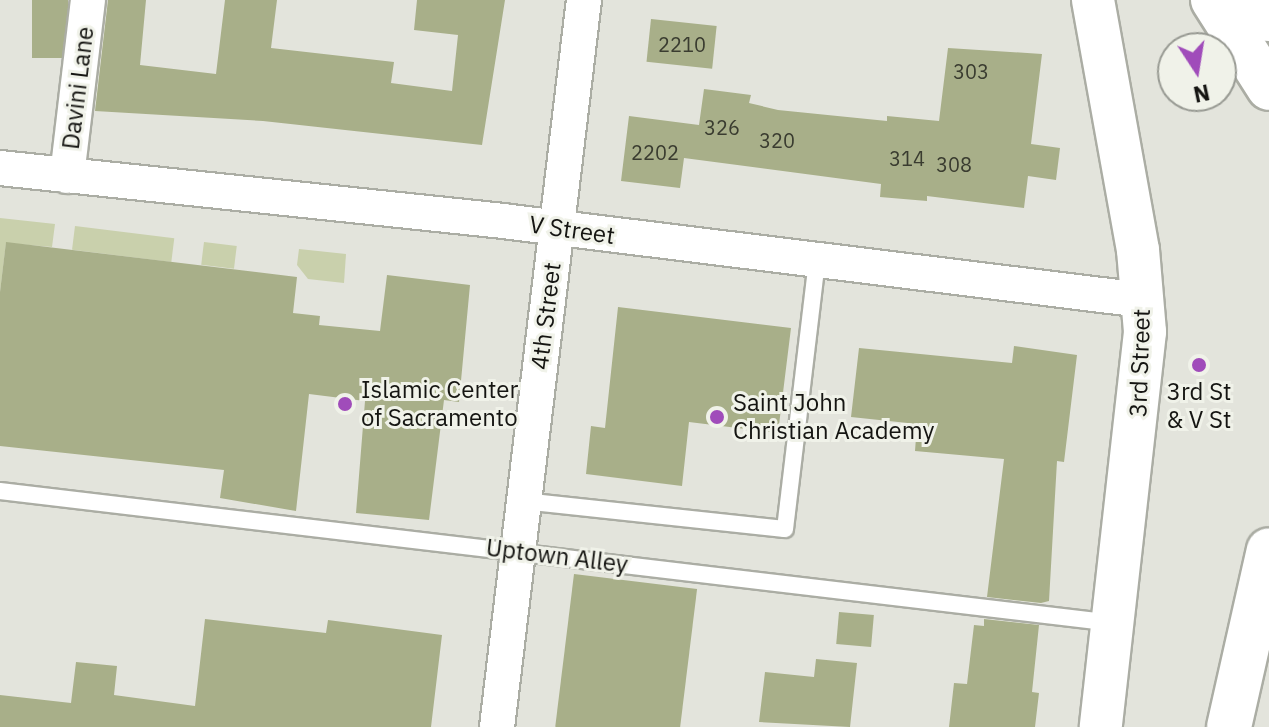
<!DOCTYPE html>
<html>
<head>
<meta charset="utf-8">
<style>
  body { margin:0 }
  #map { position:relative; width:1269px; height:727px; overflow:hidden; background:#e3e4dc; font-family:"IBM Plex Sans",sans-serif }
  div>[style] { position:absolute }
  .green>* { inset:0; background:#c9d0ac; transform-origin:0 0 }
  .building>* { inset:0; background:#a8af89; transform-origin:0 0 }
  .roads { filter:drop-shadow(2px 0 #abada4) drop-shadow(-2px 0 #abada4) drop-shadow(0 2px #abada4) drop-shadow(0 -2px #abada4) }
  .service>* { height:16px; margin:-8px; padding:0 8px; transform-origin:8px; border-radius:8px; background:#fff }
  .minor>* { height:34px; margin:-17px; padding:0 17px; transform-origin:17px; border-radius:17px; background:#fff }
  .tertiary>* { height:42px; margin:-21px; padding:0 21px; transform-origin:21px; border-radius:21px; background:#fff }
  .motorway>* { height:44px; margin:-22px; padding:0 22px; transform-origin:22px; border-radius:22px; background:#fff }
  .dots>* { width:22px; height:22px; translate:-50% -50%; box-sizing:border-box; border:4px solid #f0f2e9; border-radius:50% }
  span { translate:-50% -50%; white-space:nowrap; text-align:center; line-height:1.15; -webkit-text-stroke:6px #f0f2e9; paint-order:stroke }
  .number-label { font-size:20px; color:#3a3c30 }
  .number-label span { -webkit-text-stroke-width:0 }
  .street-label { font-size:24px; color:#151512 }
  .poi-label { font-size:24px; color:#151512 }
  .left { translate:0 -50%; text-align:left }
  .north { position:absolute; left:1157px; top:32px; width:80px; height:80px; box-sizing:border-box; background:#f0f2e9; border:2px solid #989a93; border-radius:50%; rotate:168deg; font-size:22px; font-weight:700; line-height:32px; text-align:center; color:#151512 }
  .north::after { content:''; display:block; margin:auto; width:28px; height:36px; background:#a04cba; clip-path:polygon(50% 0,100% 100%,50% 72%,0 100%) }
</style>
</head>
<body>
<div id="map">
  <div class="green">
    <div style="clip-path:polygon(0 218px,55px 224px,52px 247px,6px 243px,0 292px)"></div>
    <div style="left:75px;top:226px;width:100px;height:24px;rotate:7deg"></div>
    <div style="left:204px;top:242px;width:33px;height:23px;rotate:7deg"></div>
    <div style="clip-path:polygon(299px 249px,346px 254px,344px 283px,308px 279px,297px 265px)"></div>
  </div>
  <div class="building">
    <div style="left:32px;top:0;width:36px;height:58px"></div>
    <div style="clip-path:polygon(108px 0,146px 0,140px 65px,216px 74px,225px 0,277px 0,271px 48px,394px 62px,391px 83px,452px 91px,458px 35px,414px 30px,417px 0,505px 0,482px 145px,263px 121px,95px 111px)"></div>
    <div style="left:651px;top:19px;width:66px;height:43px;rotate:6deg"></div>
    <div style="clip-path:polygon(948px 48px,1042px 54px,1031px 144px,1060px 148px,1056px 180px,1028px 176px,1024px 208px,927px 196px,927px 201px,880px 197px,881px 184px,684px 158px,680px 188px,621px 181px,629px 116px,699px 125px,704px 89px,751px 95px,749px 103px,778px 110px,887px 121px,887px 116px,939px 121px)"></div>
    <div style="clip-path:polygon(6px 242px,297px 277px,293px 313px,320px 316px,319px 325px,380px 331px,387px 275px,470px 285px,459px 402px,444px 400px,429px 520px,356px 513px,365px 401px,309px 394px,296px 511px,220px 498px,224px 470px,0 446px,0 292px)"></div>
    <div style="clip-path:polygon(618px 307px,791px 328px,778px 433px,689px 422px,682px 486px,586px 474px,591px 426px,605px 428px)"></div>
    <div style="clip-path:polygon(1014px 346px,1077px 355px,1064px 462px,1057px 461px,1049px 601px,1041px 603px,987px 597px,1004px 459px,915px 451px,917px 424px,851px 417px,859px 348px,1012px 363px)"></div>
    <div style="left:574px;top:574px;width:124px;height:154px;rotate:7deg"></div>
    <div style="left:839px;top:612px;width:35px;height:32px;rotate:5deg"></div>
    <div style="clip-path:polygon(205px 619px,326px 633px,328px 620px,442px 635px,431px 727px,0 727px,0 695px,71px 703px,76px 662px,117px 666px,114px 695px,195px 706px)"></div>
    <div style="clip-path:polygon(984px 619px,1039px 625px,1032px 692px,1039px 693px,1035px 727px,949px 727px,954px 683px,967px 684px,974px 625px,984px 626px)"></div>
    <div style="clip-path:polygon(816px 659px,857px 663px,850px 727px,759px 722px,765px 672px,814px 677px)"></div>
  </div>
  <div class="roads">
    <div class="service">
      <div style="left:0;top:491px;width:1121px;rotate:6.76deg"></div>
      <div style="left:523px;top:501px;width:263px;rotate:6.1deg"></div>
      <div style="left:785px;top:529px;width:270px;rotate:-83.2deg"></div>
    </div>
    <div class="minor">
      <div style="left:0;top:168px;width:506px;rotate:6.01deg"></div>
      <div style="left:503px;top:221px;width:644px;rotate:7.05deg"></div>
      <div style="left:67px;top:176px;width:177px;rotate:-83.2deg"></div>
      <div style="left:497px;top:727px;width:732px;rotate:-83.18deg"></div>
    </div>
    <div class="tertiary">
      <div style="left:1093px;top:0;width:254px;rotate:79.8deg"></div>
      <div style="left:1138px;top:250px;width:82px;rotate:85.1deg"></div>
      <div style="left:1145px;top:332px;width:397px;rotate:96.4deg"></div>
    </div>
    <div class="motorway">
      <div style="left:1213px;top:0;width:104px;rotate:57.5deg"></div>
      <div style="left:1260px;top:0;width:21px;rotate:65deg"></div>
      <div style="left:1229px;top:727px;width:181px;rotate:-77.3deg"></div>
    </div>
  </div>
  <div class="dots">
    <div style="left:1199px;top:365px;background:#a04cba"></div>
    <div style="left:345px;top:404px;background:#a04cba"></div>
    <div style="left:717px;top:417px;background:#a04cba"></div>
  </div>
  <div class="number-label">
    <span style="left:682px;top:44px">2210</span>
    <span style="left:971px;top:71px">303</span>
    <span style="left:722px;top:127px">326</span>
    <span style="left:777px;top:140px">320</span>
    <span style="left:655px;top:152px">2202</span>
    <span style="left:907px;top:158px">314</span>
    <span style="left:954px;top:164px">308</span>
  </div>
  <div class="street-label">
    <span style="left:78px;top:88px;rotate:-83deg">Davini Lane</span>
    <span style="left:572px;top:230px;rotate:8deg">V Street</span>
    <span style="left:546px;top:316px;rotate:-83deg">4th Street</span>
    <span style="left:1140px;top:363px;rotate:-88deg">3rd Street</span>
    <span style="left:557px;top:556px;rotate:7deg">Uptown Alley</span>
  </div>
  <div class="poi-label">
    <span class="left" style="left:361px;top:404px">Islamic Center<br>of Sacramento</span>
    <span style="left:1199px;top:406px">3rd St<br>&amp; V St</span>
    <span class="left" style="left:733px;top:417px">Saint John<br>Christian Academy</span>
  </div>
  <div class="north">N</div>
</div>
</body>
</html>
